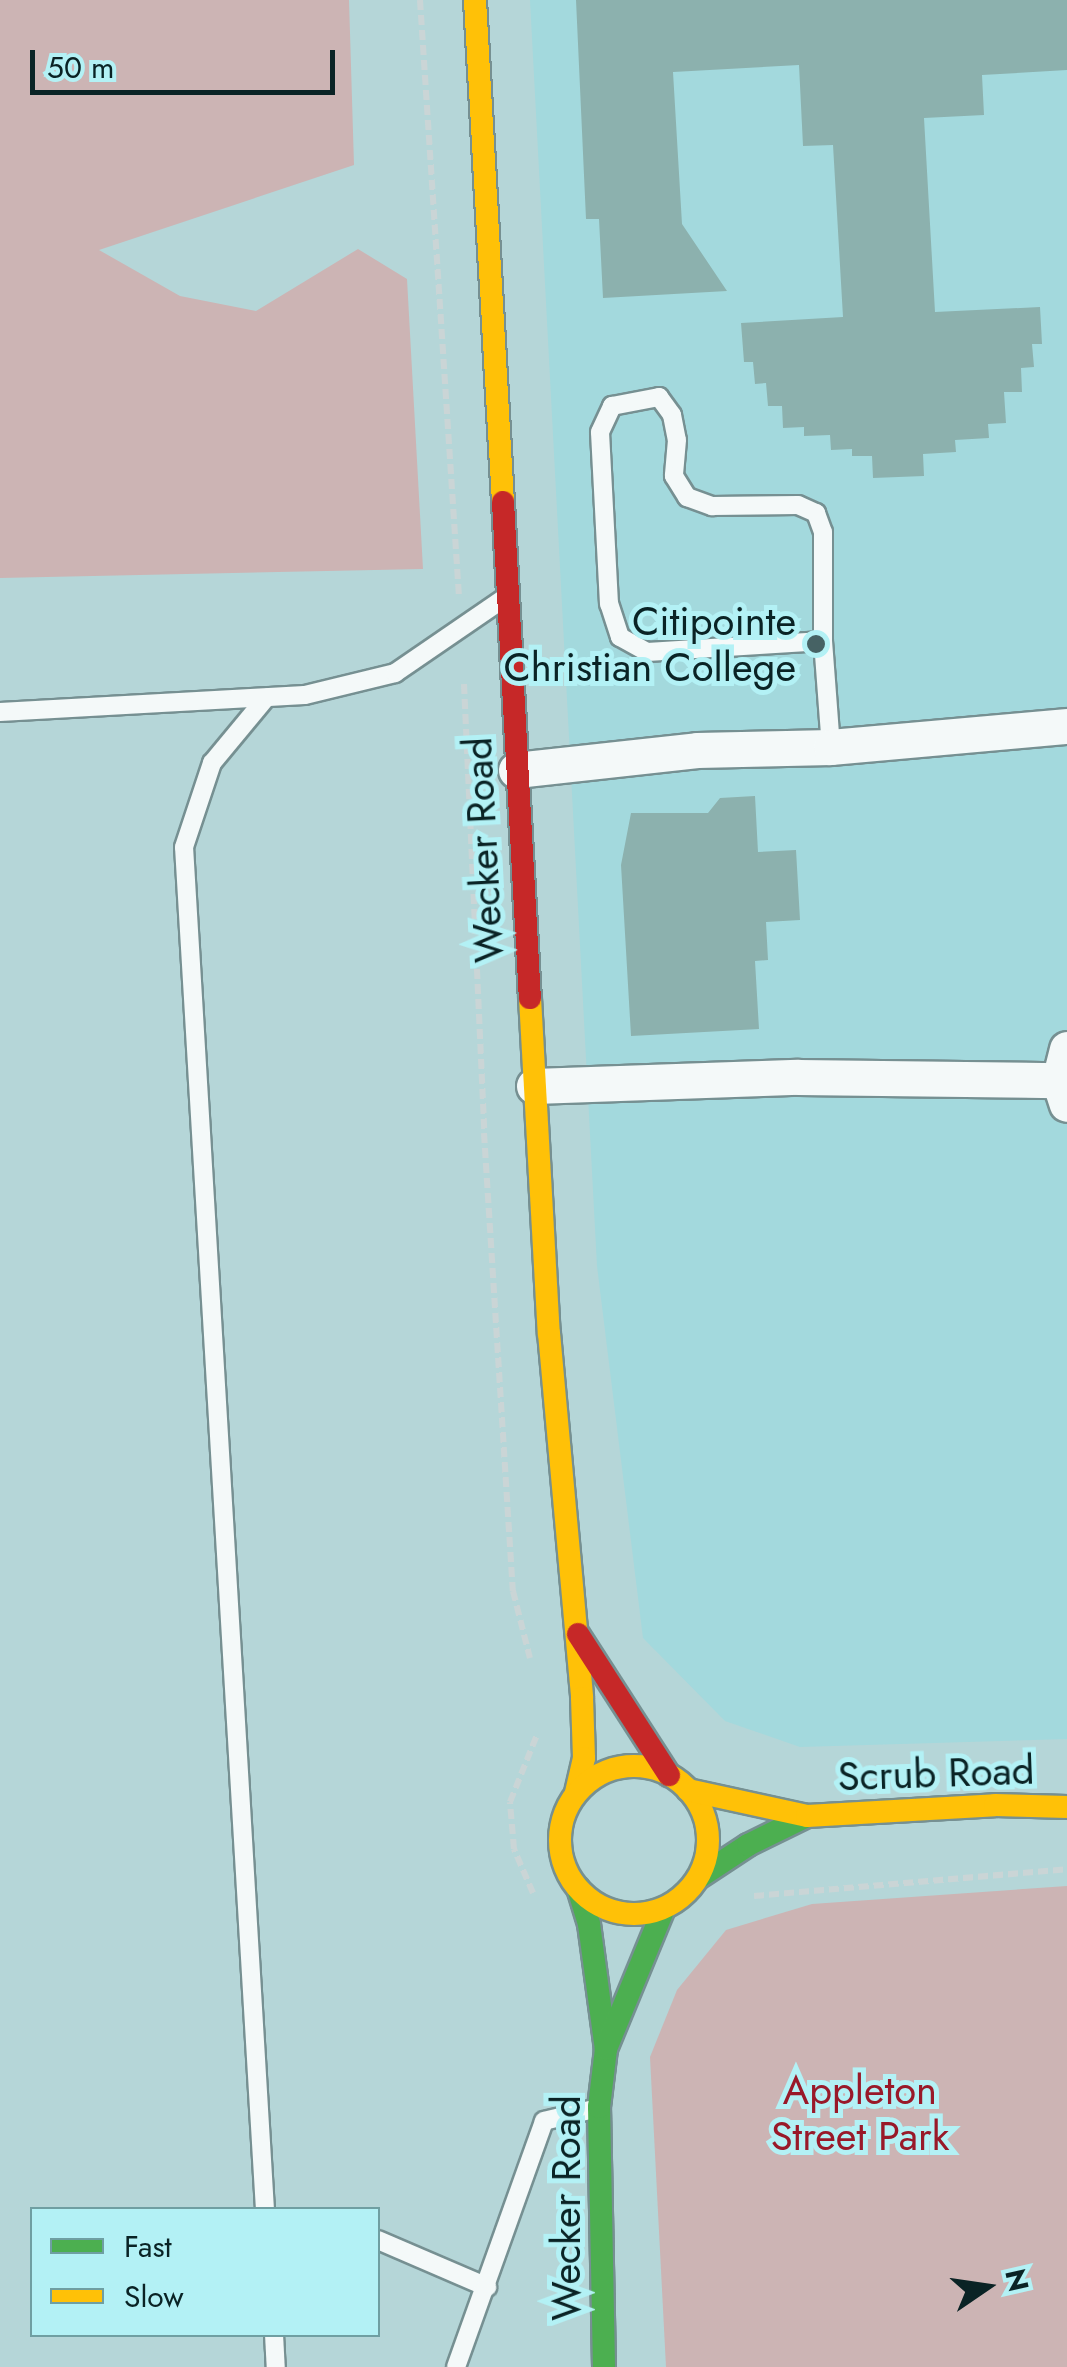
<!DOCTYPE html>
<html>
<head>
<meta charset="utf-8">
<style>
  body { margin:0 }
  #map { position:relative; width:1067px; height:2367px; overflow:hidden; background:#b5d6d8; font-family:Jost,sans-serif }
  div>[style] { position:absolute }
  .built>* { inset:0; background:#a3d9dd }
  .green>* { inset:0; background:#ccb4b4 }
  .building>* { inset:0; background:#8cb1ae }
  .path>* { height:6px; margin-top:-3px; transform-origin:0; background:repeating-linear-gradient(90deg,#cad5d6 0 10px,transparent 0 15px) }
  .roads { filter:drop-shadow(2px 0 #769092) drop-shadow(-2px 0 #769092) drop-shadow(0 2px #769092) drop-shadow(0 -2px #769092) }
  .lane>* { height:18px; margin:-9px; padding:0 9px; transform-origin:9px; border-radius:9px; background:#f4f9f9 }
  .street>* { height:35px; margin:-17.5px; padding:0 17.5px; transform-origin:17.5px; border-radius:17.5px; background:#f4f9f9 }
  .fast>* { height:22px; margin:-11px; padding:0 11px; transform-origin:11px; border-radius:11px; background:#4caf50 }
  .slow>* { height:22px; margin:-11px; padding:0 11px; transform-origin:11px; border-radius:11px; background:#ffc107 }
  .slow>.ring { margin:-11px; padding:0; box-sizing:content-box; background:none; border:22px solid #ffc107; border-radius:50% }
  .jam>* { height:22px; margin:-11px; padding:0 11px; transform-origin:11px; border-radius:11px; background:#c62828 }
  .dots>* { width:28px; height:28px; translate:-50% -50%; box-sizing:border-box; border:5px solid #b3f1f5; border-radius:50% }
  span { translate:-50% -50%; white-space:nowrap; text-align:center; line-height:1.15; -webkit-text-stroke:10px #b3f1f5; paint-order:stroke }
  .poi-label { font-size:40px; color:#0a2325 }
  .right { translate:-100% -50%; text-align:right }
  .street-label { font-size:40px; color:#0a2325 }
  .park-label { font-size:40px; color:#991929 }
  .legend { position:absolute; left:30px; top:2207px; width:350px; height:130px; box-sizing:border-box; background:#b3f1f5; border:2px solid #6f9fa2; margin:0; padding:12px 18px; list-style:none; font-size:30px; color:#0a2325 }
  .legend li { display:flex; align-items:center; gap:20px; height:50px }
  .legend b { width:50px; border:2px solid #6f9fa2 }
  .north { position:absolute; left:937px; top:2237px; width:100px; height:100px; -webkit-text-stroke:8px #b3f1f5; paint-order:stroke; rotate:77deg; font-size:28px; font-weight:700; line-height:40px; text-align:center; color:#0a2325 }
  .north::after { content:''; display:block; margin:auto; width:35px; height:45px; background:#0a2325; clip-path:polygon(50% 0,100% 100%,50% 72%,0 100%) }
  .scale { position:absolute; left:30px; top:50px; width:305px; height:45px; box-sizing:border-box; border:5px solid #0a2325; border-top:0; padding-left:12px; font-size:30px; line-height:35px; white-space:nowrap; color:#0a2325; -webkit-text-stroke:8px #b3f1f5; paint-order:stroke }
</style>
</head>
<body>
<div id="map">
  <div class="built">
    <div style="clip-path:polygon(530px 0,1067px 0,1067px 1739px,800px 1747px,725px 1721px,643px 1638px,597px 1266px)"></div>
  </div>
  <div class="green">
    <div style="clip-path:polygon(0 0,349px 0,354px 165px,99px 250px,180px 296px,256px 311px,358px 249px,407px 279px,423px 569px,0 578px)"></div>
    <div style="clip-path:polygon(1067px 1886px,1067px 2367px,666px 2367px,650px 2057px,677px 1990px,726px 1930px,812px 1904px)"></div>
  </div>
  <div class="building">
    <div style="clip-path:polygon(576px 0,1067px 0,1067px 70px,982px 75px,984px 115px,924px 118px,935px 312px,1040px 307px,1042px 344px,1032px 344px,1034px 367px,1021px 368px,1022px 392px,1004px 392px,1006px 423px,988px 424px,989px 438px,955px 440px,956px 452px,923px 454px,924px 476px,873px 478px,872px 456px,852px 456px,852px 449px,831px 450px,830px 435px,804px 436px,804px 427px,783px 428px,782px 406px,768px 406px,766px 383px,755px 384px,753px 362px,744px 362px,741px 323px,843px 317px,833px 145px,803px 146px,799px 65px,673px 72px,682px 224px,727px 291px,603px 298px,599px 219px,586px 219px)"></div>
    <div style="clip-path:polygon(755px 796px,758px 852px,796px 850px,800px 920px,766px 922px,768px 960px,755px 961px,759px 1029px,631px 1036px,621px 865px,631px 813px,708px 813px,720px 798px)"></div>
  </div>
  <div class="path">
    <div style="left:420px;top:0;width:598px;rotate:86.26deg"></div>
    <div style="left:464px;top:684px;width:449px;rotate:87.4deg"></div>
    <div style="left:484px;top:1133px;width:459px;rotate:86.4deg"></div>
    <div style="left:513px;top:1591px;width:69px;rotate:75.8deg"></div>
    <div style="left:533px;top:1893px;width:48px;rotate:-113.4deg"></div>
    <div style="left:514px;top:1849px;width:47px;rotate:-94.9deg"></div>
    <div style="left:510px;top:1802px;width:72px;rotate:-68.1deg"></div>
    <div style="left:754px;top:1896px;width:314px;rotate:-4.9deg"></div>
  </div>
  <div class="roads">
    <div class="lane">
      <div style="left:823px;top:641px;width:176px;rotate:176.4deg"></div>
      <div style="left:647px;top:652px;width:31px;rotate:-151deg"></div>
      <div style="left:620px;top:637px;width:35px;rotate:-108deg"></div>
      <div style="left:609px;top:604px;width:172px;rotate:-93deg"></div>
      <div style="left:600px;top:432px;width:29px;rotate:-65deg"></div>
      <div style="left:612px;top:406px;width:48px;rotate:-10.8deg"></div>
      <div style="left:659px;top:397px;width:22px;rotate:54deg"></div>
      <div style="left:672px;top:415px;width:25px;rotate:79deg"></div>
      <div style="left:677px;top:440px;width:36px;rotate:95deg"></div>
      <div style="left:674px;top:476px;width:25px;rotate:58deg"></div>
      <div style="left:687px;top:497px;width:27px;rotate:20deg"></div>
      <div style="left:712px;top:506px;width:86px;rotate:-0.7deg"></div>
      <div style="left:798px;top:505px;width:20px;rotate:24deg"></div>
      <div style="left:816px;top:513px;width:20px;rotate:70deg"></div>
      <div style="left:823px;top:532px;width:109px;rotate:90deg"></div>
      <div style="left:823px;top:641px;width:106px;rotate:85.7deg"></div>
      <div style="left:0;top:712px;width:305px;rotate:-3.2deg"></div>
      <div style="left:305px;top:695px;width:93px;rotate:-13.7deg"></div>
      <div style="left:395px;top:673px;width:131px;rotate:-34.4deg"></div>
      <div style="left:265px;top:2210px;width:1365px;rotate:-93.4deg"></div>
      <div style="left:184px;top:847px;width:89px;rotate:-71.6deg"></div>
      <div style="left:212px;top:763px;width:85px;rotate:-50.3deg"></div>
      <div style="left:378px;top:2240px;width:119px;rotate:23.3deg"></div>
      <div style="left:274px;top:2334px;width:33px;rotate:87deg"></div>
      <div style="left:456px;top:2367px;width:261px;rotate:-70.3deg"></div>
      <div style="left:544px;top:2121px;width:51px;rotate:-13.5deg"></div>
    </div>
    <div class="street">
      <div style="left:516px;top:770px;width:182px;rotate:-6.3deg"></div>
      <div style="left:697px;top:750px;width:134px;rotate:-1.3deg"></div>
      <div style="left:831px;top:747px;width:237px;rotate:-5.1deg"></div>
      <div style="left:1067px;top:1049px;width:32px;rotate:104deg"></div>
      <div style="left:1059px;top:1080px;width:25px;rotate:72deg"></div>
      <div style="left:534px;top:1086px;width:264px;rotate:-2deg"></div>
      <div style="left:798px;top:1077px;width:261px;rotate:0.7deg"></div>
    </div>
    <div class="fast">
      <div style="left:698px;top:1878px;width:60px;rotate:-33.4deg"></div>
      <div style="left:748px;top:1845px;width:66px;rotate:-26.2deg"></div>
      <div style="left:578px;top:1888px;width:38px;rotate:73deg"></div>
      <div style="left:589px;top:1924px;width:126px;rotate:82.3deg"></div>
      <div style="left:604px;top:2367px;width:260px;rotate:-91.1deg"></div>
      <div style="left:599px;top:2107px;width:58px;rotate:-83.1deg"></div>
      <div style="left:606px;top:2049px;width:152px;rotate:-67.6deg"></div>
    </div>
    <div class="slow">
      <div style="left:475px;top:0;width:503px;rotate:86.81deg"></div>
      <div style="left:530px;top:998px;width:336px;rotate:86.8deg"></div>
      <div style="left:549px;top:1333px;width:366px;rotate:84.8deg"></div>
      <div style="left:582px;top:1698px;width:60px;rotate:88.1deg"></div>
      <div style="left:584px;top:1758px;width:36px;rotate:103deg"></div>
      <div class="ring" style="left:560px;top:1766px;width:126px;height:126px"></div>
      <div style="left:688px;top:1790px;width:122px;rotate:12.3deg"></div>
      <div style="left:807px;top:1816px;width:188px;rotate:-3.3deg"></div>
      <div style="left:995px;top:1805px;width:72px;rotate:1.6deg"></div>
    </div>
    <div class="jam">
      <div style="left:503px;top:502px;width:497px;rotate:86.9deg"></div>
      <div style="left:578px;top:1634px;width:168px;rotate:57.2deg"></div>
    </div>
  </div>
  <div class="dots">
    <div style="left:816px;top:644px;background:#466264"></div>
  </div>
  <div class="poi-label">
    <span class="right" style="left:796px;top:644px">Citipointe<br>Christian College</span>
  </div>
  <div class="street-label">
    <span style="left:483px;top:850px;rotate:-93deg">Wecker Road</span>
    <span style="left:936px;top:1773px;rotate:-2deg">Scrub Road</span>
    <span style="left:566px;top:2208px;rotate:-90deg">Wecker Road</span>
  </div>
  <div class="park-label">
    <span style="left:860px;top:2113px">Appleton<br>Street Park</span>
  </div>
  <ul class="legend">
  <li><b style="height:12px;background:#4caf50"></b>Fast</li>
  <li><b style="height:12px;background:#ffc107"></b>Slow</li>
  </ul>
  <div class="north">N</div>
  <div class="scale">50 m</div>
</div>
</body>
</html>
